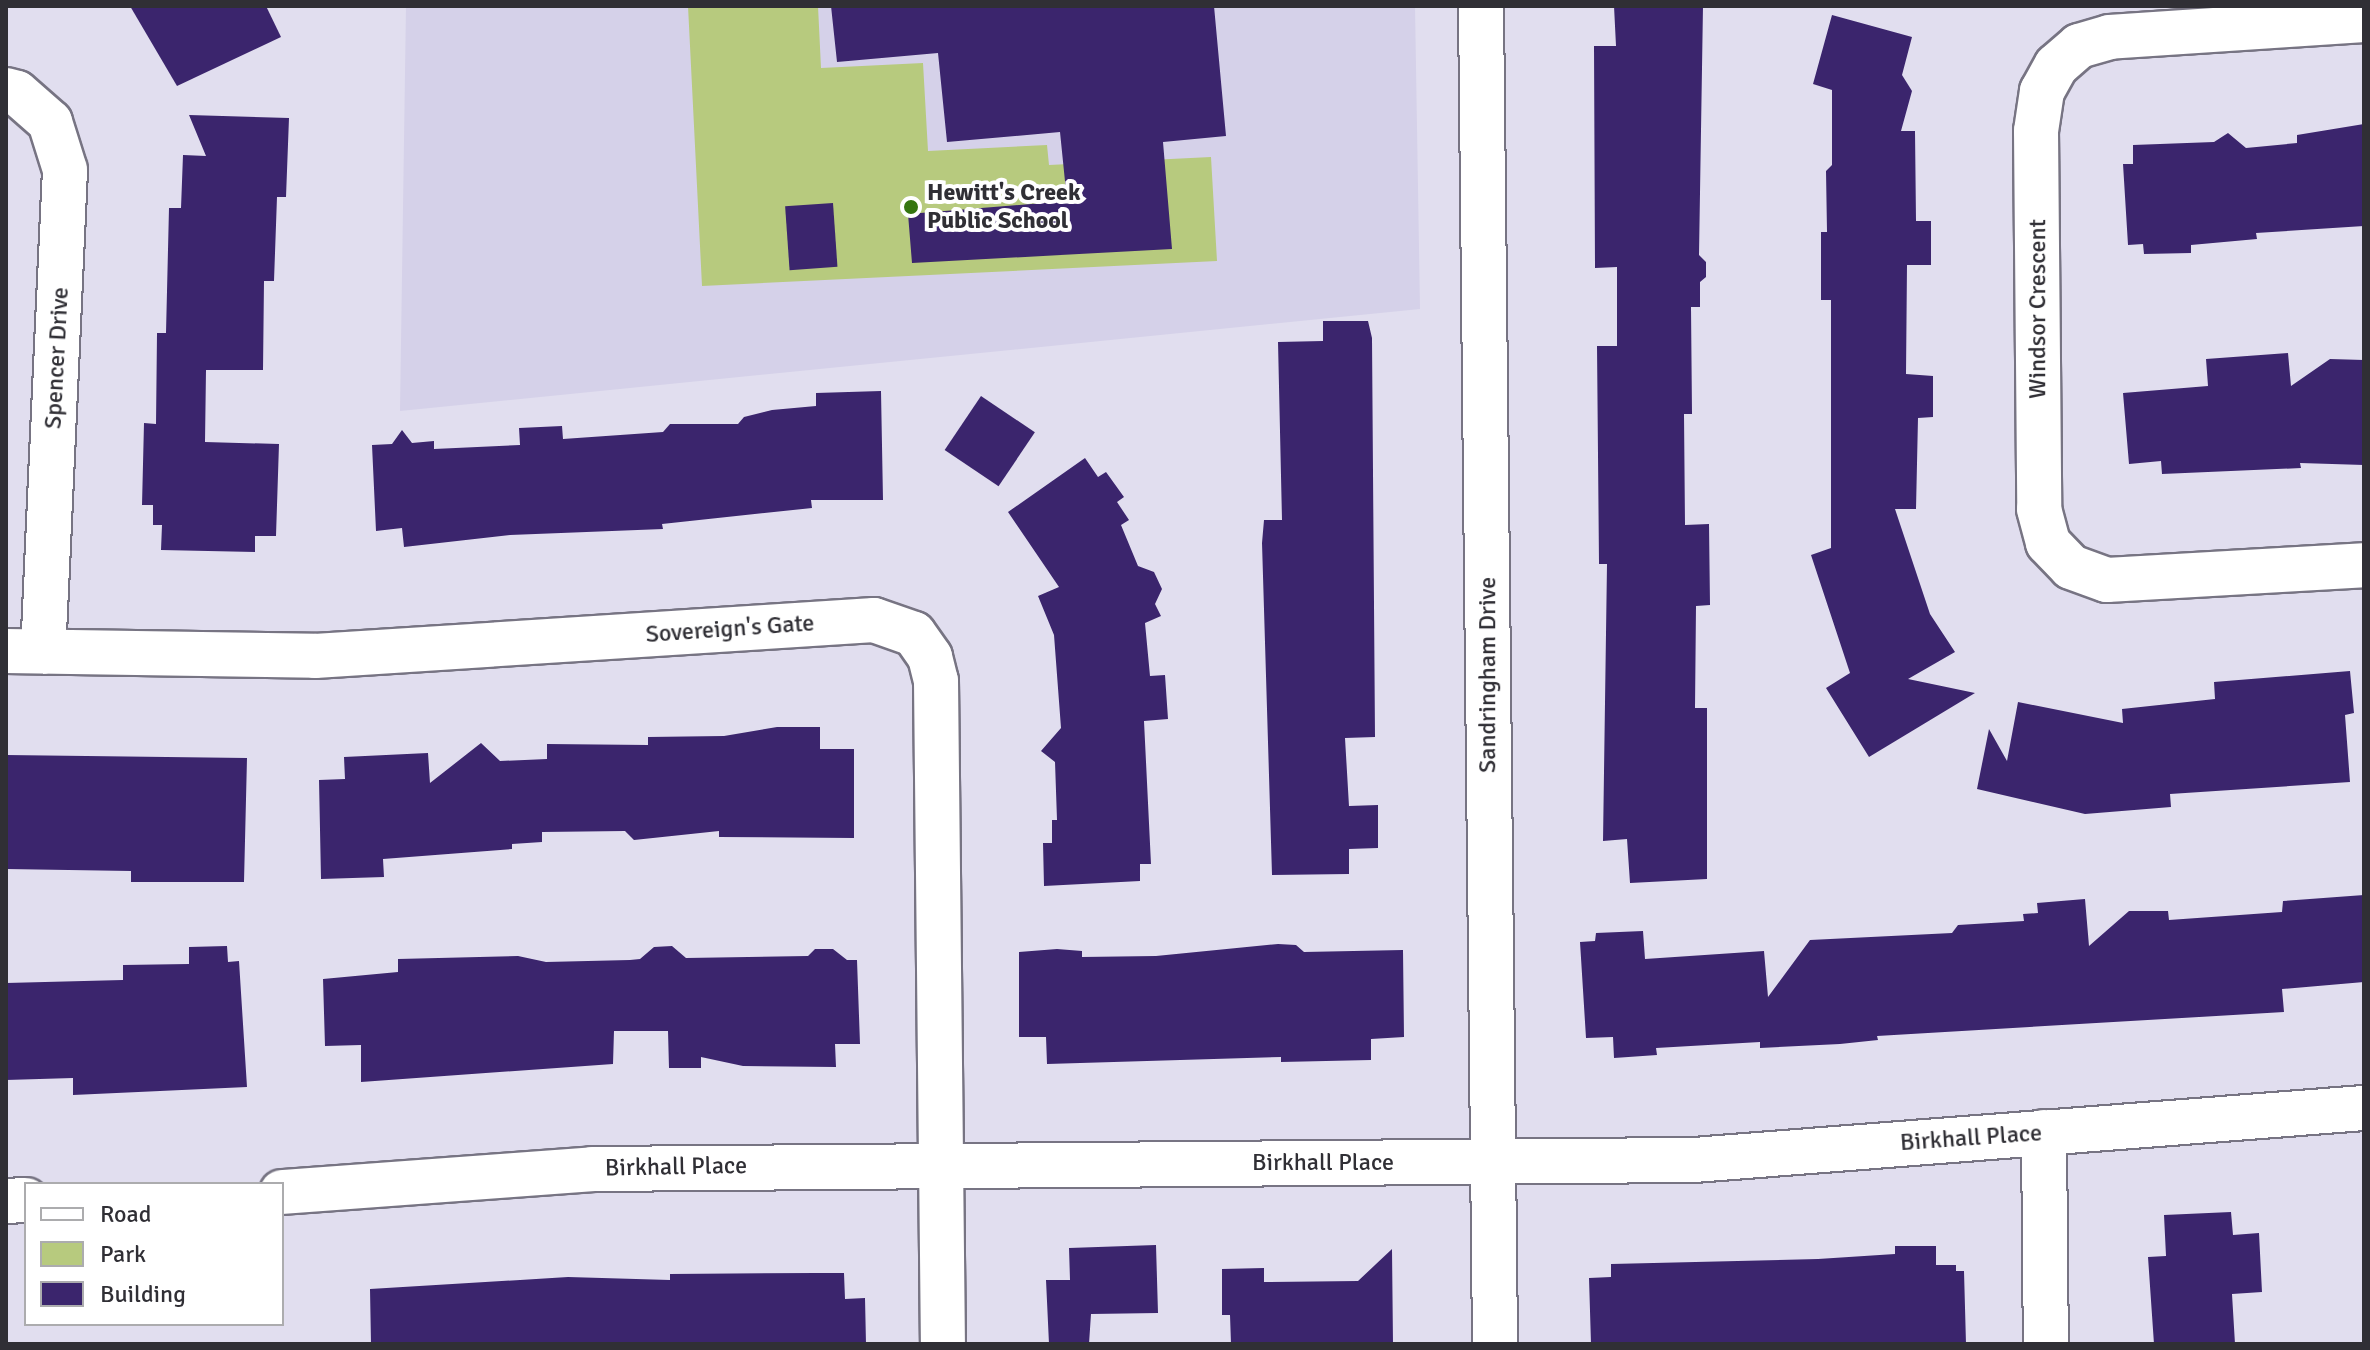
<!DOCTYPE html>
<html>
<head>
<meta charset="utf-8">
<style>
  body { margin:0 }
  #map { position:relative; width:2370px; height:1350px; overflow:hidden; background:#e1deef; font-family:Signika,sans-serif }
  div>[style] { position:absolute }
  .built>* { inset:0; background:#d5d1e9 }
  .green>* { inset:0; background:#b7ca7e }
  .building>* { inset:0; background:#3b256d; transform-origin:0 0 }
  .roads { filter:drop-shadow(2px 0 #777483) drop-shadow(-2px 0 #777483) drop-shadow(0 2px #777483) drop-shadow(0 -2px #777483) }
  .street>* { height:44px; margin:-22px; padding:0 22px; transform-origin:22px; border-radius:22px; background:#fff }
  .dots>* { width:22px; height:22px; translate:-50% -50%; box-sizing:border-box; border:4px solid #fff; border-radius:50% }
  span { translate:-50% -50%; white-space:nowrap; text-align:center; line-height:1.15; -webkit-text-stroke:8px #fff; paint-order:stroke }
  .poi-label { font-size:24px; color:#302f35; font-weight:700 }
  .left { translate:0 -50%; text-align:left }
  .street-label { font-size:24px; color:#302f35 }
  .frame { position:absolute; inset:0; border:8px solid #302f35; pointer-events:none }
  .legend { position:absolute; left:24px; top:1182px; width:260px; height:144px; box-sizing:border-box; background:#fff; border:2px solid #acacae; margin:0; padding:10px 14px; list-style:none; font-size:24px; color:#302f35 }
  .legend li { display:flex; align-items:center; gap:16px; height:40px }
  .legend b { width:40px; border:2px solid #acacae }
</style>
</head>
<body>
<div id="map">
  <div class="built">
    <div style="clip-path:polygon(406px 6px,1415px 6px,1420px 309px,400px 411px)"></div>
  </div>
  <div class="green">
    <div style="clip-path:polygon(688px 6px,818px 6px,821px 68px,923px 63px,928px 151px,1047px 145px,1049px 165px,1211px 157px,1217px 261px,702px 286px)"></div>
  </div>
  <div class="building">
    <div style="clip-path:polygon(130px 6px,266px 6px,281px 37px,177px 86px)"></div>
    <div style="clip-path:polygon(831px 6px,1214px 6px,1226px 136px,1163px 142px,1172px 249px,912px 263px,908px 214px,1067px 201px,1060px 132px,947px 142px,938px 53px,837px 62px)"></div>
    <div style="clip-path:polygon(1614px 6px,1703px 6px,1699px 255px,1706px 262px,1706px 277px,1700px 282px,1700px 307px,1691px 307px,1692px 414px,1684px 414px,1685px 525px,1709px 524px,1710px 605px,1696px 606px,1695px 708px,1707px 708px,1707px 879px,1630px 883px,1627px 839px,1603px 841px,1607px 564px,1599px 564px,1597px 346px,1617px 346px,1617px 267px,1595px 268px,1594px 46px,1616px 46px)"></div>
    <div style="clip-path:polygon(1832px 15px,1912px 37px,1902px 75px,1912px 91px,1901px 131px,1915px 131px,1916px 221px,1931px 221px,1931px 265px,1907px 265px,1906px 374px,1933px 376px,1933px 417px,1918px 418px,1916px 509px,1895px 509px,1930px 614px,1955px 652px,1908px 679px,1975px 693px,1869px 757px,1826px 688px,1850px 673px,1811px 555px,1831px 548px,1831px 300px,1821px 300px,1821px 232px,1827px 232px,1826px 171px,1832px 165px,1832px 90px,1813px 84px)"></div>
    <div style="clip-path:polygon(189px 115px,289px 118px,286px 197px,277px 197px,274px 281px,264px 281px,263px 370px,206px 370px,205px 442px,279px 444px,276px 536px,255px 536px,255px 552px,161px 550px,162px 525px,153px 525px,153px 505px,142px 505px,144px 423px,156px 424px,157px 333px,166px 333px,169px 208px,181px 208px,183px 155px,206px 156px)"></div>
    <div style="clip-path:polygon(2364px 124px,2364px 226px,2256px 233px,2257px 239px,2191px 245px,2191px 253px,2144px 254px,2143px 244px,2128px 245px,2123px 164px,2133px 164px,2133px 145px,2214px 142px,2228px 133px,2246px 148px,2297px 143px,2297px 135px)"></div>
    <div style="left:833px;top:203px;width:64px;height:48px;rotate:86deg"></div>
    <div style="clip-path:polygon(1323px 321px,1368px 321px,1372px 338px,1375px 737px,1345px 738px,1349px 806px,1378px 805px,1378px 848px,1349px 849px,1349px 874px,1272px 875px,1262px 543px,1264px 520px,1282px 520px,1278px 342px,1323px 341px)"></div>
    <div style="clip-path:polygon(2288px 353px,2291px 386px,2330px 359px,2364px 360px,2364px 465px,2300px 463px,2301px 468px,2162px 474px,2161px 461px,2129px 464px,2123px 393px,2208px 386px,2206px 359px)"></div>
    <div style="clip-path:polygon(881px 391px,883px 500px,811px 500px,812px 508px,662px 524px,663px 529px,510px 535px,404px 547px,402px 528px,376px 531px,372px 445px,392px 444px,402px 430px,412px 443px,434px 441px,434px 449px,520px 445px,519px 428px,562px 426px,563px 439px,663px 432px,670px 424px,738px 424px,744px 417px,772px 410px,816px 406px,816px 393px)"></div>
    <div style="left:981px;top:396px;width:65px;height:65px;rotate:34deg"></div>
    <div style="clip-path:polygon(1085px 458px,1098px 477px,1106px 472px,1124px 497px,1117px 502px,1129px 520px,1121px 525px,1138px 566px,1154px 572px,1162px 589px,1155px 604px,1161px 616px,1145px 623px,1150px 676px,1165px 675px,1168px 719px,1144px 721px,1151px 864px,1140px 864px,1140px 881px,1044px 886px,1043px 843px,1052px 843px,1052px 820px,1057px 820px,1055px 762px,1041px 751px,1061px 728px,1054px 635px,1038px 596px,1059px 587px,1008px 512px)"></div>
    <div style="clip-path:polygon(2350px 671px,2354px 713px,2345px 715px,2350px 782px,2170px 794px,2171px 807px,2085px 814px,1977px 789px,1989px 729px,2007px 761px,2018px 702px,2123px 723px,2122px 709px,2215px 699px,2214px 682px)"></div>
    <div style="clip-path:polygon(777px 727px,820px 727px,820px 749px,854px 749px,854px 838px,719px 837px,719px 831px,634px 840px,625px 831px,542px 832px,542px 842px,512px 844px,512px 849px,383px 859px,384px 877px,321px 879px,319px 780px,345px 779px,344px 757px,428px 753px,430px 783px,481px 743px,500px 761px,547px 759px,547px 744px,648px 745px,648px 737px,724px 736px)"></div>
    <div style="clip-path:polygon(6px 755px,247px 758px,244px 882px,131px 882px,131px 871px,6px 869px)"></div>
    <div style="clip-path:polygon(2364px 895px,2364px 982px,2282px 989px,2284px 1012px,1877px 1036px,1878px 1040px,1840px 1044px,1760px 1048px,1760px 1042px,1656px 1048px,1657px 1055px,1614px 1058px,1613px 1037px,1586px 1038px,1580px 942px,1595px 941px,1596px 933px,1643px 931px,1645px 959px,1764px 951px,1768px 997px,1810px 940px,1952px 933px,1958px 925px,2024px 921px,2023px 914px,2038px 913px,2037px 903px,2085px 899px,2089px 946px,2129px 911px,2168px 911px,2169px 920px,2282px 912px,2283px 901px)"></div>
    <div style="clip-path:polygon(1278px 944px,1296px 945px,1304px 952px,1403px 950px,1404px 1037px,1371px 1039px,1371px 1060px,1281px 1062px,1281px 1057px,1047px 1064px,1046px 1037px,1019px 1037px,1019px 952px,1057px 949px,1082px 951px,1082px 957px,1156px 956px)"></div>
    <div style="clip-path:polygon(227px 946px,228px 962px,239px 961px,247px 1087px,73px 1095px,73px 1078px,6px 1080px,6px 983px,123px 980px,123px 965px,189px 964px,189px 947px)"></div>
    <div style="clip-path:polygon(672px 946px,686px 958px,808px 956px,815px 949px,833px 949px,847px 960px,857px 960px,860px 1044px,835px 1044px,836px 1067px,743px 1066px,701px 1057px,701px 1068px,669px 1068px,668px 1031px,614px 1031px,613px 1064px,361px 1082px,361px 1045px,325px 1046px,323px 979px,398px 972px,398px 959px,518px 956px,546px 962px,630px 960px,640px 959px,654px 947px)"></div>
    <div style="clip-path:polygon(2231px 1212px,2233px 1235px,2259px 1233px,2262px 1292px,2232px 1294px,2235px 1344px,2154px 1344px,2148px 1257px,2166px 1256px,2164px 1215px)"></div>
    <div style="clip-path:polygon(1156px 1245px,1158px 1313px,1091px 1314px,1089px 1344px,1049px 1344px,1046px 1280px,1070px 1280px,1069px 1248px)"></div>
    <div style="clip-path:polygon(1895px 1246px,1936px 1246px,1936px 1265px,1956px 1265px,1956px 1271px,1964px 1271px,1966px 1344px,1591px 1344px,1589px 1278px,1611px 1277px,1611px 1264px,1818px 1259px,1895px 1254px)"></div>
    <div style="clip-path:polygon(1392px 1249px,1393px 1344px,1231px 1344px,1230px 1315px,1222px 1315px,1222px 1269px,1264px 1268px,1264px 1282px,1358px 1281px)"></div>
    <div style="clip-path:polygon(817px 1273px,844px 1273px,845px 1299px,865px 1298px,866px 1344px,371px 1344px,370px 1289px,568px 1277px,670px 1280px,670px 1274px)"></div>
  </div>
  <div class="roads">
    <div class="street">
      <div style="left:1481px;top:6px;width:1338px;rotate:89.4deg"></div>
      <div style="left:2364px;top:20px;width:255px;rotate:176.2deg"></div>
      <div style="left:2110px;top:37px;width:32px;rotate:164deg"></div>
      <div style="left:2079px;top:46px;width:30px;rotate:139deg"></div>
      <div style="left:2056px;top:66px;width:29px;rotate:119deg"></div>
      <div style="left:2042px;top:91px;width:40px;rotate:98.5deg"></div>
      <div style="left:2036px;top:131px;width:378px;rotate:89.5deg"></div>
      <div style="left:2039px;top:509px;width:35px;rotate:75deg"></div>
      <div style="left:2048px;top:543px;width:33px;rotate:46deg"></div>
      <div style="left:2071px;top:567px;width:38px;rotate:20deg"></div>
      <div style="left:2107px;top:580px;width:257px;rotate:-3.3deg"></div>
      <div style="left:6px;top:90px;width:11px;rotate:15deg"></div>
      <div style="left:17px;top:93px;width:44px;rotate:41.3deg"></div>
      <div style="left:50px;top:122px;width:50px;rotate:72.6deg"></div>
      <div style="left:65px;top:170px;width:482px;rotate:92.6deg"></div>
      <div style="left:6px;top:651px;width:309px;rotate:0.9deg"></div>
      <div style="left:315px;top:656px;width:560px;rotate:-3.68deg"></div>
      <div style="left:874px;top:620px;width:42px;rotate:19.3deg"></div>
      <div style="left:914px;top:634px;width:28px;rotate:55deg"></div>
      <div style="left:930px;top:657px;width:25px;rotate:76deg"></div>
      <div style="left:936px;top:681px;width:663px;rotate:89.4deg"></div>
      <div style="left:2044px;top:1132px;width:212px;rotate:89.5deg"></div>
      <div style="left:282px;top:1192px;width:311px;rotate:-4.2deg"></div>
      <div style="left:592px;top:1169px;width:1102px;rotate:-0.47deg"></div>
      <div style="left:1694px;top:1160px;width:672px;rotate:-4.44deg"></div>
      <div style="left:6px;top:1201px;width:20px;rotate:-3deg"></div>
    </div>
  </div>
  <div class="dots">
    <div style="left:911px;top:207px;background:#357510"></div>
  </div>
  <div class="poi-label">
    <span class="left" style="left:927px;top:207px">Hewitt's Creek<br>Public School</span>
  </div>
  <div class="street-label">
    <span style="left:2038px;top:309px;rotate:-90deg">Windsor Crescent</span>
    <span style="left:57px;top:358px;rotate:-87deg">Spencer Drive</span>
    <span style="left:730px;top:629px;rotate:-4deg">Sovereign's Gate</span>
    <span style="left:1488px;top:675px;rotate:-90deg">Sandringham Drive</span>
    <span style="left:1971px;top:1138px;rotate:-4deg">Birkhall Place</span>
    <span style="left:1323px;top:1163px">Birkhall Place</span>
    <span style="left:676px;top:1167px;rotate:-1deg">Birkhall Place</span>
  </div>
  <div class="frame"></div>
  <ul class="legend">
  <li><b style="height:10px;background:#fff"></b>Road</li>
  <li><b style="height:22px;background:#b7ca7e"></b>Park</li>
  <li><b style="height:22px;background:#3b256d"></b>Building</li>
  </ul>
</div>
</body>
</html>
